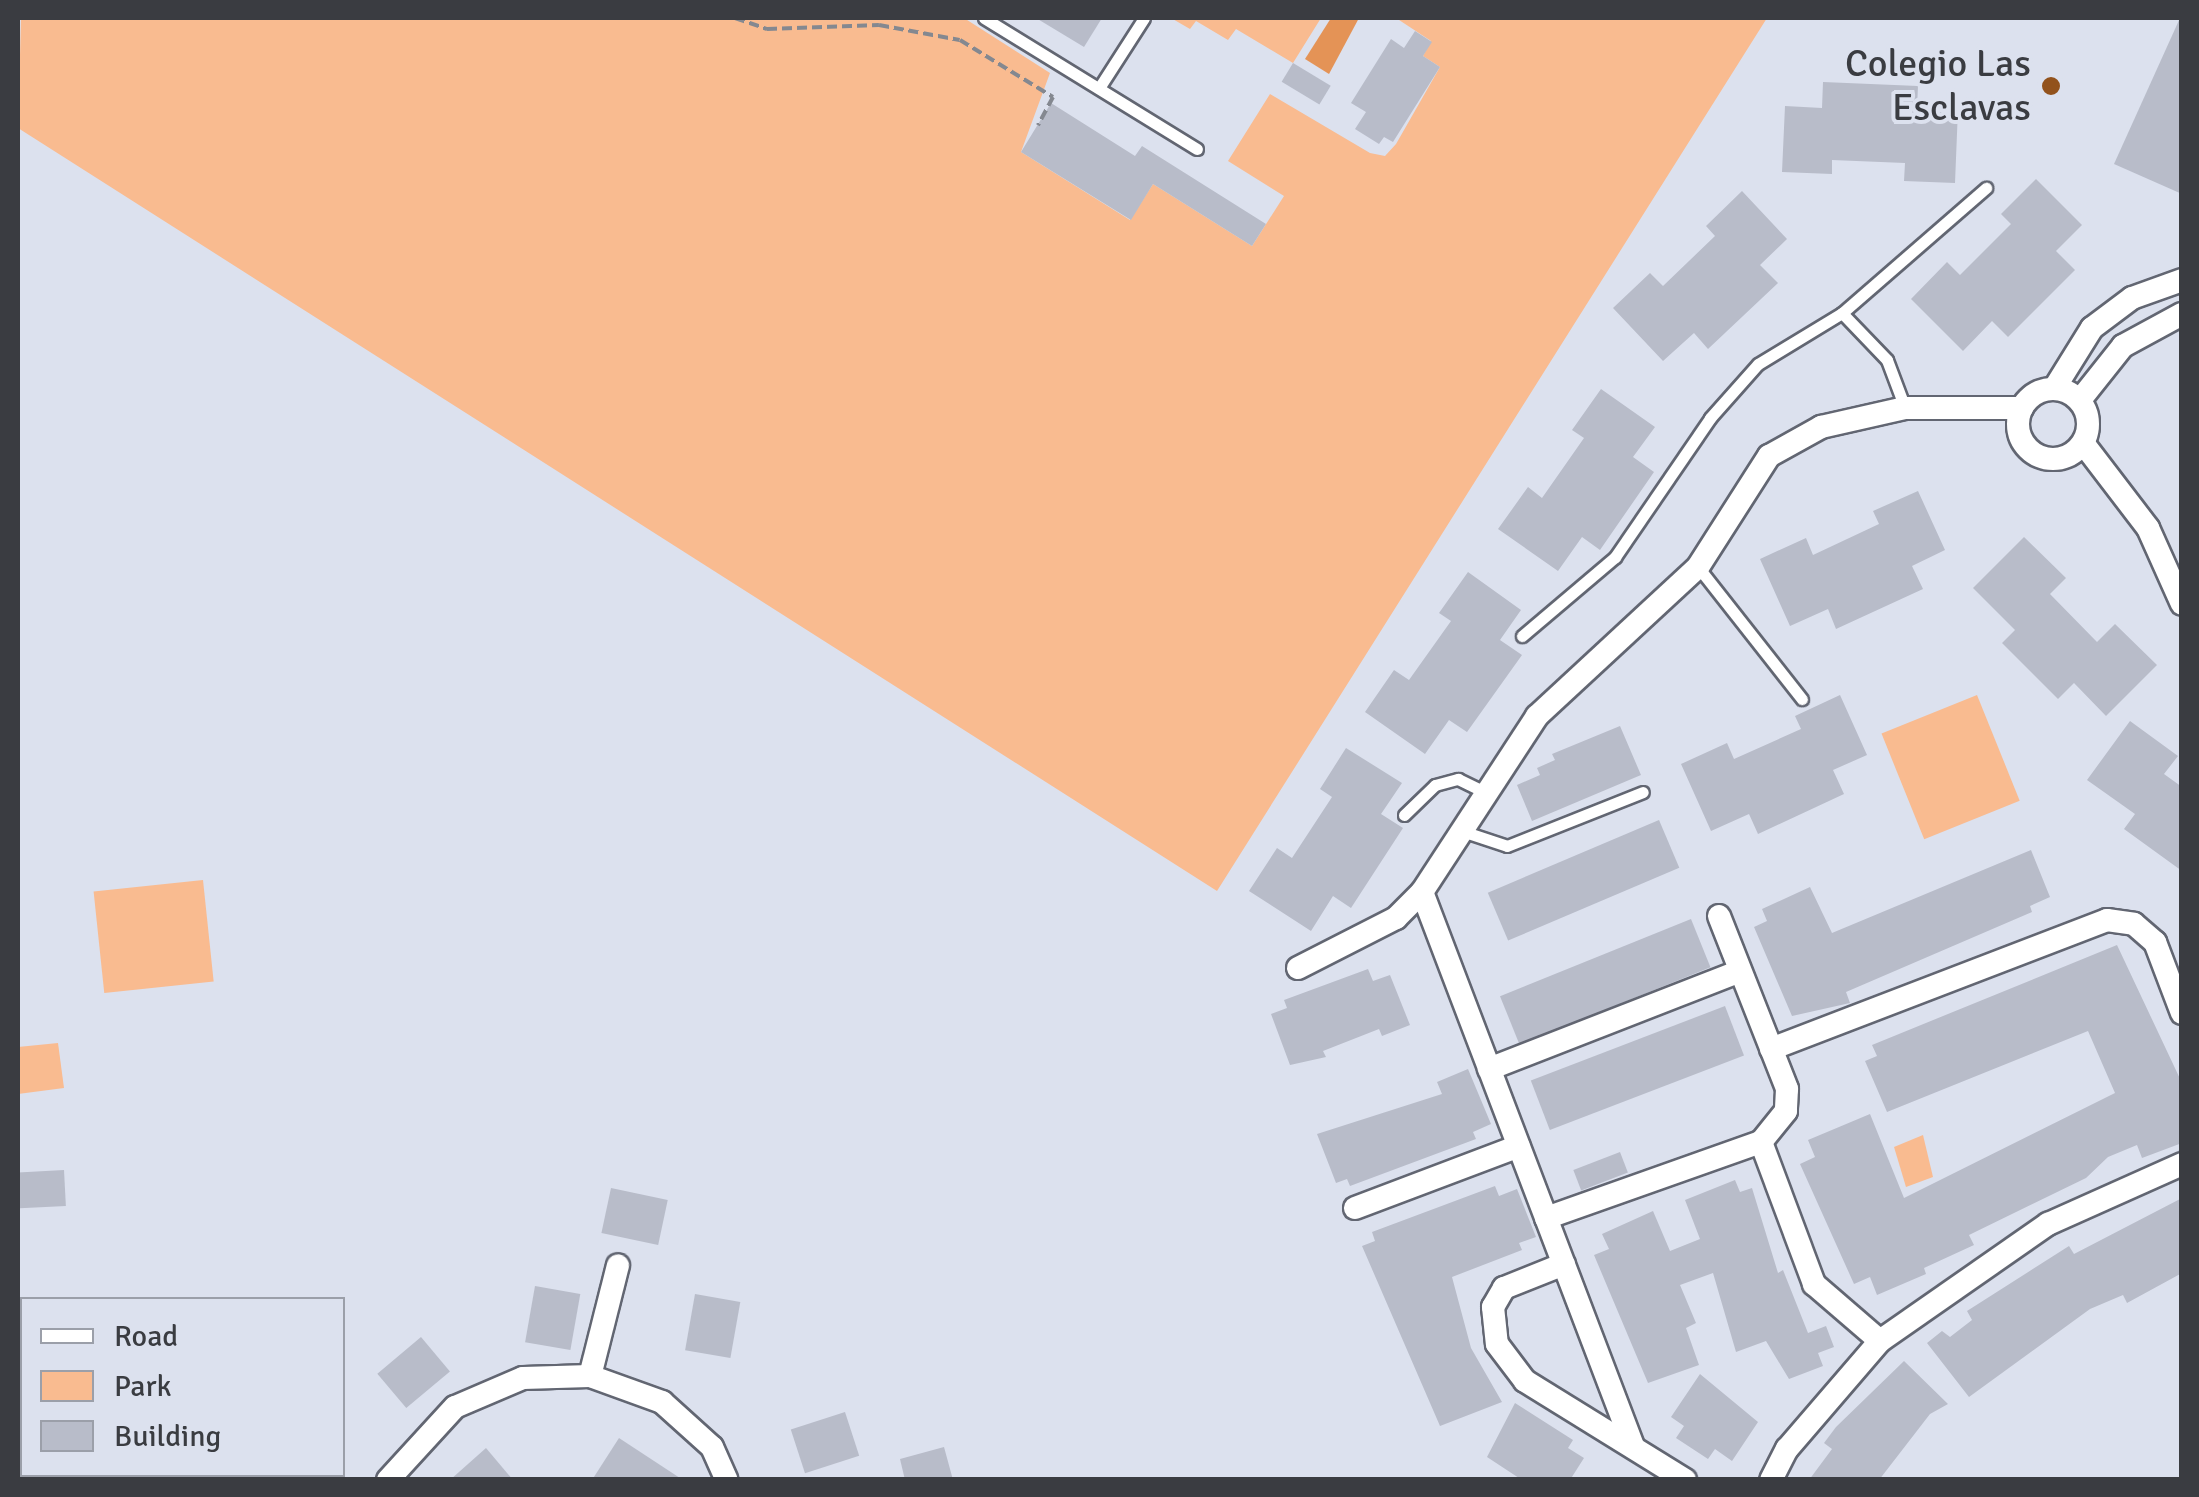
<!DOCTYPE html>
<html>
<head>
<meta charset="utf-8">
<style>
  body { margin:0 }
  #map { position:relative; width:2199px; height:1497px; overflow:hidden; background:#dce1ee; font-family:Signika,sans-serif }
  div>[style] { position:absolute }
  .green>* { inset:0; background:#f9bb90; transform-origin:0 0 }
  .water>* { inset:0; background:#e49356 }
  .building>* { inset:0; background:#b8bcc9; transform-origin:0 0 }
  .path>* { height:4px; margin-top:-2px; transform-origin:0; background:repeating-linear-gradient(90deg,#848890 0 10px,transparent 0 15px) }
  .roads { filter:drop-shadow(2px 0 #626672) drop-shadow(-2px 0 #626672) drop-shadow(0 2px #626672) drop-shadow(0 -2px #626672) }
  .lane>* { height:11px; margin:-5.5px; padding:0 5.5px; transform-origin:5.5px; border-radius:5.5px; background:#fff }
  .street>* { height:22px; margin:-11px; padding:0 11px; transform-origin:11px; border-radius:11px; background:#fff }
  .street>.ring { margin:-11px; padding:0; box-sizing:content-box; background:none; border:22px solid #fff; border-radius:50% }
  .dots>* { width:28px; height:28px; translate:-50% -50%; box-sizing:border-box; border:5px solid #dce1ee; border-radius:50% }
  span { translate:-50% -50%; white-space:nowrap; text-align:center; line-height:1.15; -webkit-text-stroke:8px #dce1ee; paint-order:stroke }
  .poi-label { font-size:38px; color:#3a3c41 }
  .right { translate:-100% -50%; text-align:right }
  .frame { position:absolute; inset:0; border:20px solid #3a3c41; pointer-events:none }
  .legend { position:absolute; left:20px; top:1297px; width:325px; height:180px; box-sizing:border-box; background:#dce1ee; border:2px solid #9b9fa9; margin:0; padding:12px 18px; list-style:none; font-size:30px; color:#3a3c41 }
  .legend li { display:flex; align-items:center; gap:20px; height:50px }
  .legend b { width:50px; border:2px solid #9b9fa9 }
</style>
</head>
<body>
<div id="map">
  <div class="green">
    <div style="clip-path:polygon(21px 18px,964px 18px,1050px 73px,1021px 152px,1130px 220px,1153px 184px,1252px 246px,1284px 196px,1228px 161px,1270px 94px,1370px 153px,1385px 156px,1396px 144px,1440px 67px,1423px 56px,1431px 41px,1396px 18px,1767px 18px,1217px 891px,18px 128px)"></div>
    <div style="clip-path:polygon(1171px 18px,1321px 18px,1293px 63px,1236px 29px,1228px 40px,1196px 21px,1190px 29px)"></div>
    <div style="left:1977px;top:695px;width:114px;height:103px;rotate:68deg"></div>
    <div style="left:203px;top:880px;width:102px;height:110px;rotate:84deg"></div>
    <div style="clip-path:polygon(58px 1043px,64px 1088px,18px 1094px,18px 1047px)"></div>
    <div style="clip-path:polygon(1923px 1135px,1933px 1177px,1906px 1187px,1894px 1147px)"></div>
  </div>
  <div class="water">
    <div style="clip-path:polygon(1331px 18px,1359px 18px,1329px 74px,1305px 59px)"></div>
  </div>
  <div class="building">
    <div style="clip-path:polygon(1036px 18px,1102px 18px,1084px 47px)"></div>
    <div style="clip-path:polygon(2180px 18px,2182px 18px,2182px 194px,2114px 164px)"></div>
    <div style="clip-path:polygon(1415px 31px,1432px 42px,1423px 56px,1440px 67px,1393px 142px,1384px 137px,1379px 144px,1355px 129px,1366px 112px,1351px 103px,1391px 39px,1404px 48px)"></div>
    <div style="left:1293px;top:63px;width:44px;height:22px;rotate:31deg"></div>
    <div style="clip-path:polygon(1823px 82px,1918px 86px,1917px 108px,1958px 109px,1955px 183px,1904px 181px,1905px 163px,1832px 160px,1832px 174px,1782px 172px,1785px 106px,1822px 108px)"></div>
    <div style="clip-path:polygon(1051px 103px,1135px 156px,1142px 146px,1266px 224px,1252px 246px,1153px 184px,1131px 220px,1021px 152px)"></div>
    <div style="clip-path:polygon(2036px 179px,2082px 225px,2056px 251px,2075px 270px,2008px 337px,1992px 321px,1963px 351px,1911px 299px,1947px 262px,1960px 275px,2011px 224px,2001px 214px)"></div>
    <div style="clip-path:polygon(1742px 191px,1787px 239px,1760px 265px,1778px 283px,1708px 349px,1694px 333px,1663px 361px,1613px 308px,1650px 273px,1663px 286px,1715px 236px,1706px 226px)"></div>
    <div style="clip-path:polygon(1601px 389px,1655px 427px,1633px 457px,1654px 472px,1600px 550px,1582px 537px,1558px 571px,1498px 529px,1528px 487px,1542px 498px,1584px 438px,1572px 430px)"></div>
    <div style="clip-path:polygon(1918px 491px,1945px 550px,1912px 566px,1923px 589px,1836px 629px,1828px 609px,1790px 626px,1760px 559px,1806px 538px,1813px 555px,1879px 524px,1873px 511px)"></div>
    <div style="clip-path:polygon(2024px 537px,2066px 578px,2050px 594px,2097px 642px,2115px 624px,2157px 665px,2106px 716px,2074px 683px,2058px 699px,2002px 643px,2015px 630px,1973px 588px)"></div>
    <div style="clip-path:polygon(1468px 572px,1521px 610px,1500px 640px,1522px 655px,1467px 732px,1449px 720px,1425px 754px,1365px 712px,1394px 670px,1409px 680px,1451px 621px,1439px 613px)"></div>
    <div style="clip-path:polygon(1840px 695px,1867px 755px,1833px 770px,1844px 794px,1758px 834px,1749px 814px,1711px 831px,1681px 764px,1727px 743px,1734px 759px,1801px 729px,1795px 716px)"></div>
    <div style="clip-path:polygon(2130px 721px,2178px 756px,2164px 774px,2182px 787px,2182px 871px,2124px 829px,2135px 814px,2087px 780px)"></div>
    <div style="clip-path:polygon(1620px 726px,1641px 775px,1532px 821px,1517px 785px,1540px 775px,1537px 768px,1555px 760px,1552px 754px)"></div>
    <div style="clip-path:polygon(1346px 748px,1402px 783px,1381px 814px,1403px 828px,1351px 908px,1333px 896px,1311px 931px,1249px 891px,1277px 848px,1292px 858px,1332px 797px,1320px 789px)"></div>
    <div style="left:1659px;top:820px;width:52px;height:186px;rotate:67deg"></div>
    <div style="clip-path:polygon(2031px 850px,2050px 897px,2030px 906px,2032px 912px,1846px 992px,1850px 1003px,1792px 1016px,1754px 927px,1767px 921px,1762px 909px,1810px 887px,1832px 933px)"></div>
    <div style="left:1691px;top:919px;width:52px;height:206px;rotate:68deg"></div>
    <div style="clip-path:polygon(2117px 945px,2182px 1083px,2182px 1143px,2142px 1158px,2137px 1145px,2108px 1157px,2086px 1178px,1969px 1235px,1974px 1245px,1924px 1268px,1926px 1274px,1877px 1295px,1870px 1277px,1854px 1284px,1800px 1164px,1815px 1157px,1808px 1140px,1870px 1114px,1904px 1198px,2115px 1093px,2088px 1031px,1887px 1112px,1865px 1061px,1877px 1056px,1872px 1045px)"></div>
    <div style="clip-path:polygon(1368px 969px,1373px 981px,1390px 975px,1410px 1025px,1382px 1036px,1379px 1029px,1323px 1051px,1326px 1057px,1290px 1065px,1271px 1014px,1287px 1008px,1284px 1000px)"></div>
    <div style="left:1725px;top:1006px;width:53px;height:208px;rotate:69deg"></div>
    <div style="clip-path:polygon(1468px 1069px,1491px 1124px,1473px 1132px,1476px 1139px,1350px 1186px,1347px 1179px,1336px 1183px,1317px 1134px,1442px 1094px,1437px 1082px)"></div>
    <div style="left:1620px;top:1152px;width:22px;height:50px;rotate:69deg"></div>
    <div style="left:64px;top:1170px;width:36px;height:46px;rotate:87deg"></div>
    <div style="clip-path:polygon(1735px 1180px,1740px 1192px,1752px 1188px,1778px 1273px,1783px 1270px,1808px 1333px,1826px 1326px,1834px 1347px,1818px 1353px,1823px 1366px,1789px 1379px,1766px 1341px,1736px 1352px,1713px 1273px,1680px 1285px,1696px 1323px,1686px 1328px,1699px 1365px,1648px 1383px,1594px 1255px,1609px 1249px,1602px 1234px,1653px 1211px,1670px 1251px,1700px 1239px,1685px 1200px)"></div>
    <div style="clip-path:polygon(1495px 1186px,1499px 1196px,1517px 1189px,1536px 1237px,1519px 1243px,1522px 1250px,1452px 1277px,1471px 1348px,1502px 1402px,1440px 1426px,1362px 1246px,1375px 1241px,1372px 1232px)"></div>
    <div style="left:611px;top:1188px;width:58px;height:46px;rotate:12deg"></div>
    <div style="clip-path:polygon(2182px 1198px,2182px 1273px,2127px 1303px,2123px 1295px,2090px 1309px,1969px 1397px,1927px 1343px,1942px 1331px,1950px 1337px,1972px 1320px,1967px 1311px,2069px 1246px,2074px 1254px)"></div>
    <div style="left:535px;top:1286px;width:46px;height:57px;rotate:10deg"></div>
    <div style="left:695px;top:1294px;width:46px;height:57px;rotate:10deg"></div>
    <div style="left:421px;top:1337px;width:45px;height:57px;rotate:50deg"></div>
    <div style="clip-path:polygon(1904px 1361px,1948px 1404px,1930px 1414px,1879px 1480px,1809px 1480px,1832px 1449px,1824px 1443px,1836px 1427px)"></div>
    <div style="clip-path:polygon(1700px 1374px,1758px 1422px,1732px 1461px,1715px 1449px,1708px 1459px,1676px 1438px,1684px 1426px,1671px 1417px)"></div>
    <div style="clip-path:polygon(1515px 1403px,1573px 1440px,1568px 1448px,1584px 1458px,1570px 1480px,1522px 1480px,1487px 1457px)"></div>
    <div style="left:845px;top:1412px;width:46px;height:57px;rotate:72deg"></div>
    <div style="clip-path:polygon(619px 1438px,683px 1480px,592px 1480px)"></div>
    <div style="clip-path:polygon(944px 1447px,953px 1480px,905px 1480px,900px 1459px)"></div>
    <div style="clip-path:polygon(486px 1448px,513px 1480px,450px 1480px)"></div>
  </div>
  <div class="path">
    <div style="left:735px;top:18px;width:34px;rotate:19deg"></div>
    <div style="left:767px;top:29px;width:112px;rotate:-2deg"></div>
    <div style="left:879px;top:25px;width:82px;rotate:10.5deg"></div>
    <div style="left:960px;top:40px;width:109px;rotate:31.5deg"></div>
    <div style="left:1053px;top:97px;width:32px;rotate:118deg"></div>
  </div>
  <div class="roads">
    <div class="lane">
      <div style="left:984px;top:18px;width:250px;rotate:31.6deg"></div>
      <div style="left:1099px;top:88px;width:83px;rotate:-57.3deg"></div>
      <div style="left:1842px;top:313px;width:65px;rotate:46.2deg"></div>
      <div style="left:1887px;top:360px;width:51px;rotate:69.4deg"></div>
      <div style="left:1698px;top:567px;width:168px;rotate:51.8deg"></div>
      <div style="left:1522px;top:636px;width:122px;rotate:-40.3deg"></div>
      <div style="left:1615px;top:557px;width:168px;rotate:-55.6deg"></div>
      <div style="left:1710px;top:418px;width:72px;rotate:-48.4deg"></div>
      <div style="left:1758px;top:364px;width:98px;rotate:-31.3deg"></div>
      <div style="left:1842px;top:313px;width:191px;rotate:-41deg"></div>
      <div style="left:1404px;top:815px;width:43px;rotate:-44.1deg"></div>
      <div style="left:1435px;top:785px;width:24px;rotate:-15deg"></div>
      <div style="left:1458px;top:779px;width:32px;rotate:26deg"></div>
      <div style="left:1462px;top:831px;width:47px;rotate:18.4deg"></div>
      <div style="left:1507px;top:846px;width:146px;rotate:-21.7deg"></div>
    </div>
    <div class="street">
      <div class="ring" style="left:2018px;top:389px;width:48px;height:48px"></div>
      <div style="left:2054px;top:389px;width:72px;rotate:-58.1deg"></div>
      <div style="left:2092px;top:328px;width:50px;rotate:-36.9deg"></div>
      <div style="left:2132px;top:298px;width:53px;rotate:-19.8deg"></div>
      <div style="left:2080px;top:400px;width:69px;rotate:-51.5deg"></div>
      <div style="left:2123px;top:346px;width:67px;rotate:-28.5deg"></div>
      <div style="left:2083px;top:443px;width:107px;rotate:52.6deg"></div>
      <div style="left:2148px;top:528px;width:83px;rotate:65.9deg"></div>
      <div style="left:1422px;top:892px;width:593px;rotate:69.15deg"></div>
      <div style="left:1719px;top:916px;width:186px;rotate:68.5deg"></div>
      <div style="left:1787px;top:1089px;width:22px;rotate:93deg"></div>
      <div style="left:1786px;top:1111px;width:40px;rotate:129deg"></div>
      <div style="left:1761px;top:1142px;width:152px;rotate:69.5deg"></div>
      <div style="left:1814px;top:1284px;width:87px;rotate:40.8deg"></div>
      <div style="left:1298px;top:968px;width:110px;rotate:-27deg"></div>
      <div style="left:1396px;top:918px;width:37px;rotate:-45deg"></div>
      <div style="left:1422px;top:892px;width:210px;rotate:-56.8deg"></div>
      <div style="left:1537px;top:716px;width:219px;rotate:-42.8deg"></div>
      <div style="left:1698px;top:567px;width:132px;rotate:-57.4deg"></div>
      <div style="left:1769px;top:456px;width:60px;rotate:-29.1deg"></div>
      <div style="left:1821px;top:427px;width:86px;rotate:-12.7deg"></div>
      <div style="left:1905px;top:408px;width:117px"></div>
      <div style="left:1771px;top:1049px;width:360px;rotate:-21deg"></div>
      <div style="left:2107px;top:920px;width:27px;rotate:8deg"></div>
      <div style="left:2134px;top:924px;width:28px;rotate:41deg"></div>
      <div style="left:2155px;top:942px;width:76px;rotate:69.2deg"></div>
      <div style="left:1489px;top:1069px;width:267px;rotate:-21.3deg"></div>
      <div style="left:1355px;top:1208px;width:175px;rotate:-20.7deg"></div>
      <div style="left:1546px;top:1218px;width:228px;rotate:-19.5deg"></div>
      <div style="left:1564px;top:1264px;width:65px;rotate:158.2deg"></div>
      <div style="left:1504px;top:1288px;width:22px;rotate:120deg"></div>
      <div style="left:1493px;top:1307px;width:37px;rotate:84deg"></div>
      <div style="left:1497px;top:1344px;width:46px;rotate:52.9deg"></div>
      <div style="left:1525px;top:1381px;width:188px;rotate:31.7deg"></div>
      <div style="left:590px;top:1376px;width:114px;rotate:-75.8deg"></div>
      <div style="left:388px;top:1480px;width:99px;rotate:-47.5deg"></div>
      <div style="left:455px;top:1407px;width:74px;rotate:-23.1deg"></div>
      <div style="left:523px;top:1378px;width:67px;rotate:-1.7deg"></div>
      <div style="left:590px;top:1376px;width:77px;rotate:19.9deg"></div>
      <div style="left:662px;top:1402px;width:67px;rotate:42deg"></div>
      <div style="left:712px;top:1447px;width:36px;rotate:66deg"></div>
      <div style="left:1771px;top:1480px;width:35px;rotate:-63deg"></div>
      <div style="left:1787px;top:1449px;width:143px;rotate:-49.3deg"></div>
      <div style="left:1880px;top:1341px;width:205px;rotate:-34.9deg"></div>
      <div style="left:2048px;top:1224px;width:147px;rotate:-24.1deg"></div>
    </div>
  </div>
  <div class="dots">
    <div style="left:2051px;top:86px;background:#92521c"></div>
  </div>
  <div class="poi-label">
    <span class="right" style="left:2031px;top:86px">Colegio Las<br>Esclavas</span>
  </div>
  <div class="frame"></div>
  <ul class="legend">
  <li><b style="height:12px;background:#fff"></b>Road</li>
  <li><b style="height:28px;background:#f9bb90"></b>Park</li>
  <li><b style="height:28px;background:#b8bcc9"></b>Building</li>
  </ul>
</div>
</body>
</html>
